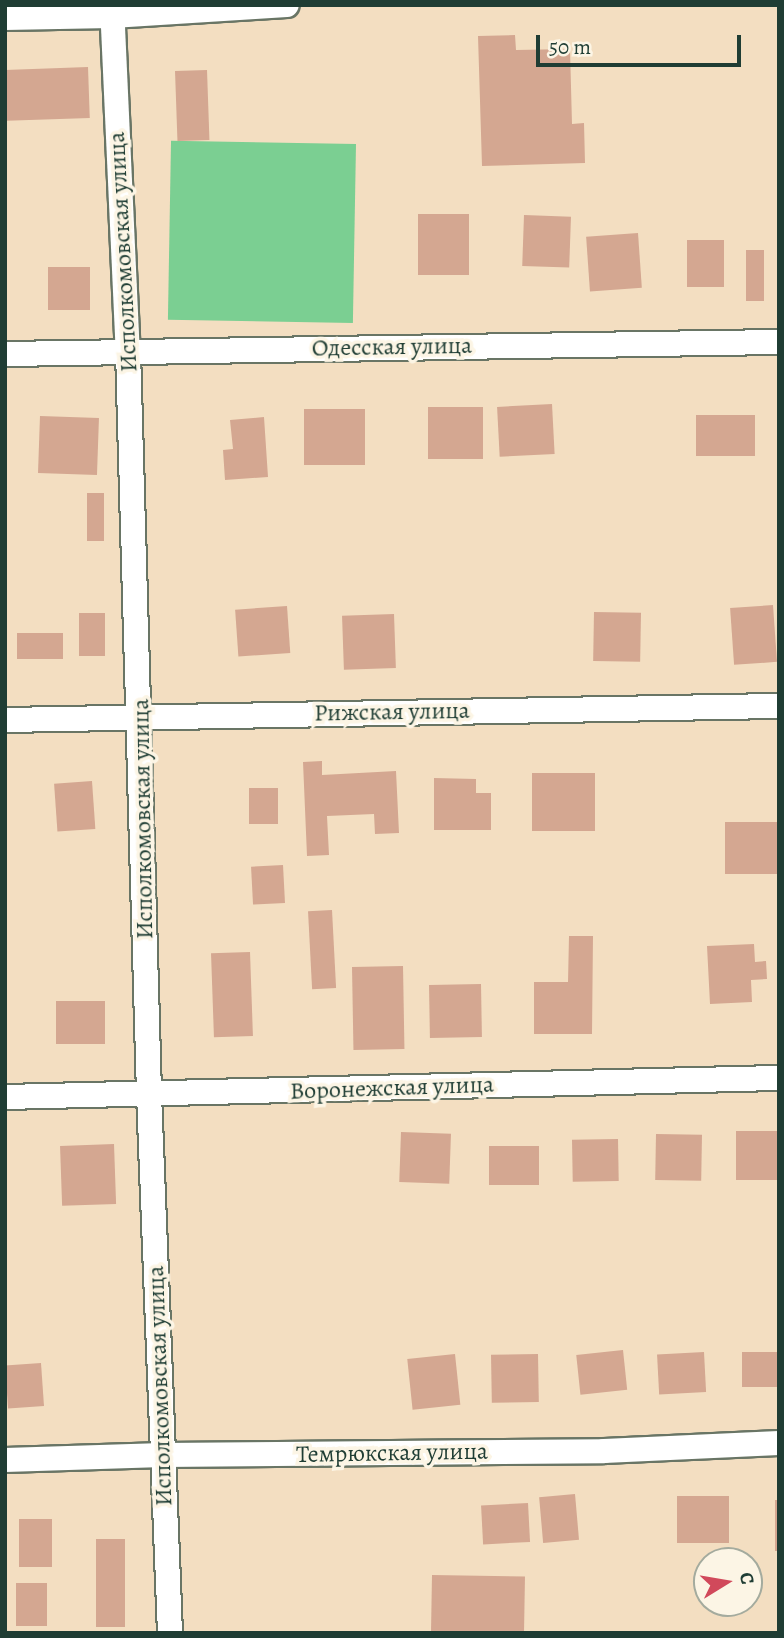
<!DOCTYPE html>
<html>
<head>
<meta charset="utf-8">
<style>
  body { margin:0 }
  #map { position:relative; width:784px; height:1638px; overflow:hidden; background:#f3dec1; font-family:Alegreya,serif }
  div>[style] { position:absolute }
  .green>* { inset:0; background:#7bcf92; transform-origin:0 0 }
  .building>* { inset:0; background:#d4a791; transform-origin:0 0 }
  .roads { filter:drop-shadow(2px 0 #697565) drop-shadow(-2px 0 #697565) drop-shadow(0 2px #697565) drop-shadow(0 -2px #697565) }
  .street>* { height:24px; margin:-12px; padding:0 12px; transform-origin:12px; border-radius:12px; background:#fff }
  span { translate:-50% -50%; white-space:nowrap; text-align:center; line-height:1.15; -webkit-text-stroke:7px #fcf5e5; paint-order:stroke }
  .street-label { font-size:24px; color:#1f3d34 }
  .frame { position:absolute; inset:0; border:7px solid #1f3d34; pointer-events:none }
  .north { position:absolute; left:693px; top:1547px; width:70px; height:70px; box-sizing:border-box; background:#fcf5e5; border:2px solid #a4ab9e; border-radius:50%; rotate:79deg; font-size:19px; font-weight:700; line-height:28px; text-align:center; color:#1f3d34 }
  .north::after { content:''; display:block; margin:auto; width:24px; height:32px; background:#d1495b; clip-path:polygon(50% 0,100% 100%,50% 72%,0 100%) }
  .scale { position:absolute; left:536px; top:35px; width:205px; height:32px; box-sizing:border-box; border:4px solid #1f3d34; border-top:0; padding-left:9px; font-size:21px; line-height:24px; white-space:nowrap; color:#1f3d34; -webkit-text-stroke:5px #fcf5e5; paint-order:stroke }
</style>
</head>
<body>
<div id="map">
  <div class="green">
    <div style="left:356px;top:144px;width:179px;height:185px;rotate:91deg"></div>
  </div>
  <div class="building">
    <div style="clip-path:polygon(515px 35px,516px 50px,570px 49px,572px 124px,584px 123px,585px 163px,482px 166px,478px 36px)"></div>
    <div style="left:88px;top:67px;width:51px;height:83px;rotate:88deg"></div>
    <div style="left:207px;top:70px;width:70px;height:32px;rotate:88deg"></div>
    <div style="left:418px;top:214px;width:51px;height:61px"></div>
    <div style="left:524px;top:215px;width:47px;height:51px;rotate:2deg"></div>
    <div style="left:638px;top:233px;width:55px;height:52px;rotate:86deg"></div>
    <div style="left:687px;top:240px;width:37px;height:47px"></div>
    <div style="left:746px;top:250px;width:18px;height:51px"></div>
    <div style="left:48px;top:267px;width:42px;height:43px"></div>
    <div style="left:552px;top:404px;width:50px;height:55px;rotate:87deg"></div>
    <div style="left:428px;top:407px;width:55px;height:52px"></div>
    <div style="left:304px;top:409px;width:61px;height:56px"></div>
    <div style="left:755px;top:415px;width:41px;height:59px;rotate:90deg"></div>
    <div style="left:40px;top:416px;width:59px;height:57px;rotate:2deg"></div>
    <div style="clip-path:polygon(264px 417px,268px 477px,225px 480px,223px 450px,233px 449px,230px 420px)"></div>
    <div style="left:87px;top:493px;width:17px;height:48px"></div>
    <div style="left:773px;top:605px;width:57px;height:43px;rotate:86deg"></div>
    <div style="left:287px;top:606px;width:47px;height:52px;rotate:86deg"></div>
    <div style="left:594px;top:612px;width:47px;height:49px;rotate:1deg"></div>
    <div style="left:79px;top:613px;width:26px;height:43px"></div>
    <div style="left:394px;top:614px;width:54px;height:52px;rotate:88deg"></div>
    <div style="left:17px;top:633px;width:46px;height:26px"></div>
    <div style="clip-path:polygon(322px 761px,322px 775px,396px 771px,399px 833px,375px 834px,374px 814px,327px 816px,329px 855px,307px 856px,303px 762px)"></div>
    <div style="left:532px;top:773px;width:63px;height:58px"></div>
    <div style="clip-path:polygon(434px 778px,476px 779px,476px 793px,491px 793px,491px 830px,434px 830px)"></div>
    <div style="left:92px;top:781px;width:48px;height:38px;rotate:86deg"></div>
    <div style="left:249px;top:788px;width:29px;height:36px"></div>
    <div style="left:779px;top:822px;width:52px;height:54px;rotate:90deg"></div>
    <div style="left:283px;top:865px;width:38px;height:32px;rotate:87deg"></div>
    <div style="left:332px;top:910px;width:78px;height:24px;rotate:87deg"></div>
    <div style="clip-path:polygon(569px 936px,593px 936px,592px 1034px,534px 1034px,534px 982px,568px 982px)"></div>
    <div style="clip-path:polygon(754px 944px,755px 962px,766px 961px,767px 979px,751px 980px,752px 1002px,710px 1004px,707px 946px)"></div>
    <div style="left:250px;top:952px;width:84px;height:39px;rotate:88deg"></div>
    <div style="left:403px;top:966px;width:83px;height:51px;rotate:89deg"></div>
    <div style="left:481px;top:984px;width:53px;height:52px;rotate:89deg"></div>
    <div style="left:105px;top:1001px;width:43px;height:49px;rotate:90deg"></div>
    <div style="left:779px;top:1131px;width:49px;height:43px;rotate:90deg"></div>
    <div style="left:401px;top:1132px;width:50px;height:50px;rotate:2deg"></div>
    <div style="left:656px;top:1134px;width:46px;height:46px;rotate:1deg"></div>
    <div style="left:618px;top:1139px;width:42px;height:46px;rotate:89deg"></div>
    <div style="left:114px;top:1144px;width:60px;height:54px;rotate:88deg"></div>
    <div style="left:489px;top:1146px;width:50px;height:39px"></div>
    <div style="left:623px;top:1350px;width:40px;height:47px;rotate:84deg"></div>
    <div style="left:704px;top:1352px;width:40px;height:47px;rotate:87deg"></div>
    <div style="left:779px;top:1352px;width:35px;height:37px;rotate:90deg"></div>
    <div style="left:455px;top:1354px;width:51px;height:48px;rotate:84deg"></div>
    <div style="left:538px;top:1354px;width:48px;height:47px;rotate:89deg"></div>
    <div style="left:41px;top:1363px;width:43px;height:36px;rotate:86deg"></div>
    <div style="left:575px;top:1494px;width:46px;height:36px;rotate:85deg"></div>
    <div style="left:677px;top:1496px;width:52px;height:47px"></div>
    <div style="left:775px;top:1500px;width:4px;height:51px"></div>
    <div style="left:528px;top:1503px;width:39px;height:47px;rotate:87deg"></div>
    <div style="left:19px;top:1519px;width:33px;height:48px"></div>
    <div style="left:96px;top:1539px;width:29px;height:88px"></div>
    <div style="left:432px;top:1575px;width:93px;height:58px;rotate:1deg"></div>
    <div style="left:16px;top:1583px;width:31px;height:43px"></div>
  </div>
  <div class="roads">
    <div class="street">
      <div style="left:112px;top:5px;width:346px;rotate:87.4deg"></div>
      <div style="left:128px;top:351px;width:743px;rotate:88.38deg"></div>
      <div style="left:149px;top:1094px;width:539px;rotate:87.77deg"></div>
      <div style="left:5px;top:18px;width:107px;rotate:-1.1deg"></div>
      <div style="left:112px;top:16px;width:175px;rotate:-3.6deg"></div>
      <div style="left:5px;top:354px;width:774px;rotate:-0.89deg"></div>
      <div style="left:5px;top:720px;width:774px;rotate:-1.04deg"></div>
      <div style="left:5px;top:1097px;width:774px;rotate:-1.41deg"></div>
      <div style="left:5px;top:1460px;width:158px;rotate:-1.8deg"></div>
      <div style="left:163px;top:1455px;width:441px;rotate:-0.5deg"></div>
      <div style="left:604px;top:1451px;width:175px;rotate:-2.6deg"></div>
    </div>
  </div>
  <div class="street-label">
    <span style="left:123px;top:252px;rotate:-93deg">Исполкомовская улица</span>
    <span style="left:392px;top:347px;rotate:-1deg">Одесская улица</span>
    <span style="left:392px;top:712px;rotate:-1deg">Рижская улица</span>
    <span style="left:143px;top:819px;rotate:-91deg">Исполкомовская улица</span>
    <span style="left:392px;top:1088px;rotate:-2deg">Воронежская улица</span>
    <span style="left:160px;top:1386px;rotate:-92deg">Исполкомовская улица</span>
    <span style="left:392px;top:1453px;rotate:-1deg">Темрюкская улица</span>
  </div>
  <div class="frame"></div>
  <div class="north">С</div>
  <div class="scale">50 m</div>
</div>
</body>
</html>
